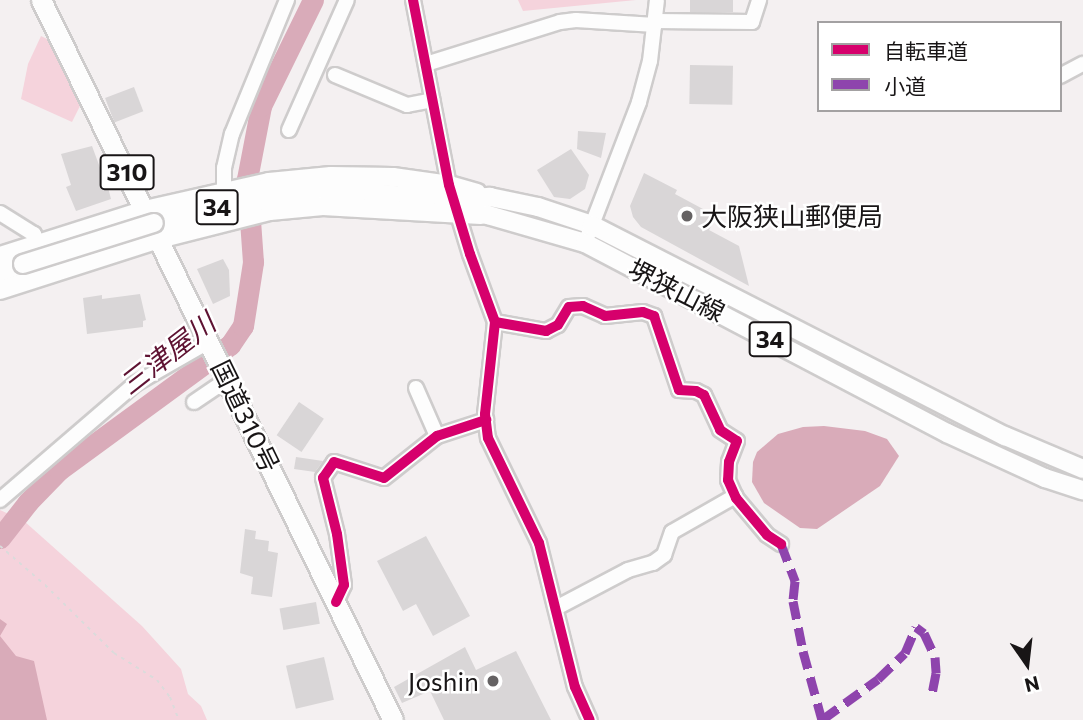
<!DOCTYPE html>
<html>
<head>
<meta charset="utf-8">
<style>
  body { margin:0 }
  #map { position:relative; width:1083px; height:720px; overflow:hidden; background:#f4f0f1; font-family:Commissioner,"Noto Sans JP",sans-serif }
  div>[style] { position:absolute }
  .green>* { inset:0; background:#f5d3dc }
  .water>* { inset:0; background:#d9abb9 }
  .river>* { height:21px; margin:-10.5px; padding:0 10.5px; transform-origin:10.5px; border-radius:10.5px; background:#d9abb9 }
  .building>* { inset:0; background:#d9d6d7; transform-origin:0 0 }
  .path>* { height:2px; margin-top:-1px; transform-origin:0; background:repeating-linear-gradient(90deg,#dbdbdb 0 3.5px,transparent 0 8.5px) }
  .roads { filter:drop-shadow(2px 0 #cecccc) drop-shadow(-2px 0 #cecccc) drop-shadow(0 2px #cecccc) drop-shadow(0 -2px #cecccc) }
  .minor>* { height:14px; margin:-7px; padding:0 7px; transform-origin:7px; border-radius:7px; background:#fdfdfd }
  .major>* { height:18px; margin:-9px; padding:0 9px; transform-origin:9px; border-radius:9px; background:#fdfdfd }
  .highway>* { height:19px; margin:-9.5px; padding:0 9.5px; transform-origin:9.5px; border-radius:9.5px; background:#fdfdfd }
  .bridges { filter:drop-shadow(2px 0 #cecccc) drop-shadow(-2px 0 #cecccc) drop-shadow(0 2px #cecccc) drop-shadow(0 -2px #cecccc) }
  .major-bridge>* { height:18px; margin:-9px; padding:0 9px; transform-origin:9px; border-radius:9px; background:#fdfdfd }
  .quiet>* { height:9px; margin-top:-4.5px; transform-origin:0; background:repeating-linear-gradient(90deg,#8e44ad 0 18px,transparent 0 27px) }
  .cycleway>* { height:10px; margin:-5px; padding:0 5px; transform-origin:5px; border-radius:5px; background:#d6006c }
  .dots>* { width:19px; height:19px; translate:-50% -50%; box-sizing:border-box; border:4px solid #fff; border-radius:50% }
  span { translate:-50% -50%; white-space:nowrap; text-align:center; line-height:1.15; -webkit-text-stroke:5px #fff; paint-order:stroke }
  .shield-label span { padding:2px 5px; background:#fff; border:2px solid; border-radius:5px; -webkit-text-stroke-width:0 }
  .shield-label { font-size:24px; color:#181516; font-weight:700 }
  .poi-label { font-size:26px; color:#181516 }
  .left { translate:0 -50%; text-align:left }
  .right { translate:-100% -50%; text-align:right }
  .street-label { font-size:26px; color:#181516 }
  .water-label { font-size:28px; color:#5e1232; font-style:italic }
  .legend { position:absolute; left:817px; top:21px; width:245px; height:91px; box-sizing:border-box; background:#fff; border:2px solid #a3a1a2; margin:0; padding:9px 12px; list-style:none; font-size:21px; color:#181516 }
  .legend li { display:flex; align-items:center; gap:14px; height:35px }
  .legend b { width:35px; border:2px solid #a3a1a2 }
  .north { position:absolute; left:992px; top:629px; width:70px; height:70px; -webkit-text-stroke:5px #fff; paint-order:stroke; rotate:166deg; font-size:19px; font-weight:700; line-height:28px; text-align:center; color:#181516 }
  .north::after { content:''; display:block; margin:auto; width:24px; height:32px; background:#181516; clip-path:polygon(50% 0,100% 100%,50% 72%,0 100%) }
</style>
</head>
<body>
<div id="map">
  <div class="green">
    <div style="clip-path:polygon(518px 0,636px 0,523px 11px)"></div>
    <div style="clip-path:polygon(41px 36px,51px 41px,80px 106px,72px 122px,21px 99px,28px 64px)"></div>
    <div style="clip-path:polygon(0 510px,24px 521px,142px 626px,181px 669px,188px 694px,201px 706px,207px 720px,0 720px)"></div>
  </div>
  <div class="water">
    <div style="clip-path:polygon(824px 426px,865px 431px,887px 439px,899px 456px,880px 486px,817px 529px,800px 528px,764px 503px,752px 482px,753px 462px,757px 452px,778px 434px,803px 427px)"></div>
    <div style="clip-path:polygon(0 619px,7px 624px,0 636px,16px 656px,34px 661px,47px 720px,0 720px)"></div>
  </div>
  <div class="river">
    <div style="left:0;top:538px;width:46px;rotate:-52.1deg"></div>
    <div style="left:28px;top:502px;width:45px;rotate:-45.9deg"></div>
    <div style="left:59px;top:470px;width:212px;rotate:-36.2deg"></div>
    <div style="left:230px;top:345px;width:23px;rotate:-56deg"></div>
    <div style="left:243px;top:326px;width:65px;rotate:-81.1deg"></div>
    <div style="left:253px;top:262px;width:83px;rotate:-94.1deg"></div>
    <div style="left:247px;top:179px;width:74px;rotate:-79.1deg"></div>
    <div style="left:261px;top:106px;width:118px;rotate:-63.9deg"></div>
  </div>
  <div class="building">
    <div style="left:690px;top:0;width:43px;height:12px"></div>
    <div style="left:690px;top:65px;width:43px;height:39px;rotate:1deg"></div>
    <div style="left:134px;top:87px;width:26px;height:31px;rotate:69deg"></div>
    <div style="clip-path:polygon(578px 131px,606px 133px,601px 158px,577px 149px)"></div>
    <div style="clip-path:polygon(92px 146px,102px 173px,104px 172px,111px 199px,76px 211px,66px 187px,71px 185px,61px 154px)"></div>
    <div style="clip-path:polygon(571px 149px,589px 175px,585px 189px,570px 199px,554px 197px,537px 170px)"></div>
    <div style="clip-path:polygon(644px 173px,677px 190px,675px 194px,716px 216px,709px 230px,739px 246px,749px 286px,641px 227px,633px 217px,630px 206px)"></div>
    <div style="clip-path:polygon(223px 259px,229px 270px,230px 296px,213px 304px,197px 269px)"></div>
    <div style="clip-path:polygon(140px 294px,146px 320px,143px 321px,143px 327px,87px 334px,83px 298px,102px 295px,102px 299px)"></div>
    <div style="left:299px;top:402px;width:30px;height:40px;rotate:34deg"></div>
    <div style="clip-path:polygon(296px 457px,323px 461px,315px 472px,294px 469px)"></div>
    <div style="clip-path:polygon(245px 529px,256px 531px,255px 539px,269px 541px,268px 551px,278px 553px,272px 597px,251px 594px,253px 577px,240px 573px)"></div>
    <div style="clip-path:polygon(426px 536px,470px 616px,433px 636px,416px 604px,403px 611px,377px 561px)"></div>
    <div style="left:316px;top:602px;width:22px;height:37px;rotate:80deg"></div>
    <div style="clip-path:polygon(465px 647px,476px 670px,516px 651px,551px 720px,444px 720px,430px 691px,402px 703px,394px 687px)"></div>
    <div style="left:324px;top:657px;width:44px;height:39px;rotate:77deg"></div>
  </div>
  <div class="path">
    <div style="left:0;top:546px;width:60px;rotate:40.9deg"></div>
    <div style="left:45px;top:585px;width:97px;rotate:44.6deg"></div>
    <div style="left:114px;top:653px;width:51px;rotate:32.1deg"></div>
    <div style="left:157px;top:680px;width:21px;rotate:53deg"></div>
    <div style="left:170px;top:697px;width:25px;rotate:69deg"></div>
  </div>
  <div class="roads">
    <div class="minor">
      <div style="left:413px;top:0;width:188px;rotate:79deg"></div>
      <div style="left:449px;top:185px;width:72px;rotate:73.1deg"></div>
      <div style="left:470px;top:254px;width:72px;rotate:69.8deg"></div>
      <div style="left:495px;top:322px;width:93px;rotate:96.2deg"></div>
      <div style="left:485px;top:414px;width:24px;rotate:83deg"></div>
      <div style="left:488px;top:438px;width:117px;rotate:64.1deg"></div>
      <div style="left:539px;top:543px;width:148px;rotate:76deg"></div>
      <div style="left:575px;top:687px;width:36px;rotate:66deg"></div>
      <div style="left:656px;top:21px;width:96px;rotate:0.6deg"></div>
      <div style="left:752px;top:22px;width:23px;rotate:-72deg"></div>
      <div style="left:426px;top:64px;width:140px;rotate:-17.4deg"></div>
      <div style="left:560px;top:22px;width:16px;rotate:-7deg"></div>
      <div style="left:576px;top:20px;width:79px;rotate:3.6deg"></div>
      <div style="left:335px;top:75px;width:78px;rotate:22.6deg"></div>
      <div style="left:407px;top:105px;width:26px;rotate:-11deg"></div>
      <div style="left:1060px;top:76px;width:26px;rotate:-28deg"></div>
      <div style="left:289px;top:130px;width:142px;rotate:-66deg"></div>
      <div style="left:224px;top:190px;width:22px;rotate:-90deg"></div>
      <div style="left:224px;top:168px;width:35px;rotate:-77deg"></div>
      <div style="left:232px;top:134px;width:145px;rotate:-67.7deg"></div>
      <div style="left:0;top:213px;width:40px;rotate:32deg"></div>
      <div style="left:34px;top:234px;width:11px;rotate:68deg"></div>
      <div style="left:585px;top:243px;width:151px;rotate:-69deg"></div>
      <div style="left:639px;top:102px;width:42px;rotate:-75deg"></div>
      <div style="left:650px;top:61px;width:61px;rotate:-83.5deg"></div>
      <div style="left:495px;top:322px;width:52px;rotate:10deg"></div>
      <div style="left:546px;top:331px;width:13px;rotate:-27deg"></div>
      <div style="left:558px;top:325px;width:21px;rotate:-59deg"></div>
      <div style="left:569px;top:307px;width:14px;rotate:-4deg"></div>
      <div style="left:583px;top:306px;width:24px;rotate:24deg"></div>
      <div style="left:605px;top:316px;width:38px;rotate:-6deg"></div>
      <div style="left:643px;top:312px;width:12px;rotate:20deg"></div>
      <div style="left:654px;top:316px;width:78px;rotate:71.3deg"></div>
      <div style="left:679px;top:390px;width:17px;rotate:3deg"></div>
      <div style="left:696px;top:391px;width:9px;rotate:27deg"></div>
      <div style="left:704px;top:395px;width:38px;rotate:65deg"></div>
      <div style="left:720px;top:430px;width:20px;rotate:33deg"></div>
      <div style="left:737px;top:441px;width:22px;rotate:111deg"></div>
      <div style="left:729px;top:462px;width:18px;rotate:93deg"></div>
      <div style="left:728px;top:480px;width:20px;rotate:66deg"></div>
      <div style="left:736px;top:498px;width:48px;rotate:50deg"></div>
      <div style="left:767px;top:535px;width:17px;rotate:33deg"></div>
      <div style="left:416px;top:388px;width:52px;rotate:66.4deg"></div>
      <div style="left:194px;top:402px;width:41px;rotate:-34.1deg"></div>
      <div style="left:0;top:500px;width:178px;rotate:-40.7deg"></div>
      <div style="left:135px;top:384px;width:86px;rotate:-29.8deg"></div>
      <div style="left:336px;top:602px;width:19px;rotate:-65deg"></div>
      <div style="left:344px;top:585px;width:51px;rotate:-97.8deg"></div>
      <div style="left:337px;top:534px;width:58px;rotate:-104deg"></div>
      <div style="left:323px;top:478px;width:19px;rotate:-55deg"></div>
      <div style="left:334px;top:462px;width:52px;rotate:17.7deg"></div>
      <div style="left:384px;top:478px;width:68px;rotate:-38.4deg"></div>
      <div style="left:437px;top:436px;width:52px;rotate:-18.1deg"></div>
      <div style="left:556px;top:608px;width:81px;rotate:-27.8deg"></div>
      <div style="left:628px;top:570px;width:26px;rotate:-16deg"></div>
      <div style="left:653px;top:563px;width:14px;rotate:-36deg"></div>
      <div style="left:664px;top:555px;width:24px;rotate:-71deg"></div>
      <div style="left:672px;top:532px;width:73px;rotate:-29.7deg"></div>
    </div>
    <div class="major">
      <div style="left:456px;top:201px;width:35px;rotate:24deg"></div>
      <div style="left:488px;top:215px;width:101px;rotate:16.1deg"></div>
      <div style="left:585px;top:243px;width:409px;rotate:27.7deg"></div>
      <div style="left:947px;top:433px;width:108px;rotate:24.7deg"></div>
      <div style="left:1045px;top:478px;width:40px;rotate:18deg"></div>
      <div style="left:154px;top:223px;width:89px;rotate:-13.6deg"></div>
      <div style="left:241px;top:202px;width:95px;rotate:-7.3deg"></div>
      <div style="left:335px;top:190px;width:118px;rotate:4.8deg"></div>
      <div style="left:453px;top:200px;width:37px;rotate:-5deg"></div>
      <div style="left:490px;top:197px;width:49px;rotate:11.8deg"></div>
      <div style="left:538px;top:207px;width:57px;rotate:18.4deg"></div>
      <div style="left:592px;top:225px;width:464px;rotate:27.1deg"></div>
      <div style="left:1005px;top:436px;width:85px;rotate:22.9deg"></div>
      <div style="left:0;top:256px;width:152px;rotate:-17.6deg"></div>
      <div style="left:145px;top:210px;width:127px;rotate:-12.7deg"></div>
      <div style="left:269px;top:182px;width:62px;rotate:-5.5deg"></div>
      <div style="left:331px;top:176px;width:62px;rotate:0.9deg"></div>
      <div style="left:393px;top:177px;width:57px;rotate:8.1deg"></div>
      <div style="left:449px;top:185px;width:29px;rotate:16deg"></div>
      <div style="left:0;top:272px;width:24px;rotate:-19deg"></div>
      <div style="left:0;top:290px;width:167px;rotate:-17.8deg"></div>
      <div style="left:159px;top:239px;width:114px;rotate:-14.2deg"></div>
      <div style="left:270px;top:211px;width:53px;rotate:-5.4deg"></div>
      <div style="left:323px;top:206px;width:158px;rotate:3.3deg"></div>
    </div>
    <div class="highway">
      <div style="left:41px;top:0;width:801px;rotate:63.95deg"></div>
    </div>
  </div>
  <div class="bridges">
    <div class="major-bridge">
      <div style="left:23px;top:264px;width:137px;rotate:-17.4deg"></div>
    </div>
  </div>
  <div class="quiet">
    <div style="left:781px;top:544px;width:40px;rotate:69deg"></div>
    <div style="left:795px;top:581px;width:20px;rotate:96deg"></div>
    <div style="left:793px;top:601px;width:51px;rotate:78.7deg"></div>
    <div style="left:803px;top:651px;width:72px;rotate:74.6deg"></div>
    <div style="left:823px;top:719px;width:68px;rotate:-36deg"></div>
    <div style="left:878px;top:679px;width:37px;rotate:-44deg"></div>
    <div style="left:905px;top:653px;width:28px;rotate:-67deg"></div>
    <div style="left:916px;top:627px;width:10px;rotate:37deg"></div>
    <div style="left:924px;top:633px;width:26px;rotate:65deg"></div>
    <div style="left:935px;top:657px;width:16px;rotate:86deg"></div>
    <div style="left:936px;top:673px;width:26px;rotate:101deg"></div>
  </div>
  <div class="cycleway">
    <div style="left:413px;top:0;width:188px;rotate:79deg"></div>
    <div style="left:449px;top:185px;width:72px;rotate:73.1deg"></div>
    <div style="left:470px;top:254px;width:72px;rotate:69.8deg"></div>
    <div style="left:495px;top:322px;width:93px;rotate:96.2deg"></div>
    <div style="left:485px;top:414px;width:24px;rotate:83deg"></div>
    <div style="left:488px;top:438px;width:117px;rotate:64.1deg"></div>
    <div style="left:539px;top:543px;width:148px;rotate:76deg"></div>
    <div style="left:575px;top:687px;width:36px;rotate:66deg"></div>
    <div style="left:495px;top:322px;width:52px;rotate:10deg"></div>
    <div style="left:546px;top:331px;width:13px;rotate:-27deg"></div>
    <div style="left:558px;top:325px;width:21px;rotate:-59deg"></div>
    <div style="left:569px;top:307px;width:14px;rotate:-4deg"></div>
    <div style="left:583px;top:306px;width:24px;rotate:24deg"></div>
    <div style="left:605px;top:316px;width:38px;rotate:-6deg"></div>
    <div style="left:643px;top:312px;width:12px;rotate:20deg"></div>
    <div style="left:654px;top:316px;width:78px;rotate:71.3deg"></div>
    <div style="left:679px;top:390px;width:17px;rotate:3deg"></div>
    <div style="left:696px;top:391px;width:9px;rotate:27deg"></div>
    <div style="left:704px;top:395px;width:38px;rotate:65deg"></div>
    <div style="left:720px;top:430px;width:20px;rotate:33deg"></div>
    <div style="left:737px;top:441px;width:22px;rotate:111deg"></div>
    <div style="left:729px;top:462px;width:18px;rotate:93deg"></div>
    <div style="left:728px;top:480px;width:20px;rotate:66deg"></div>
    <div style="left:736px;top:498px;width:48px;rotate:50deg"></div>
    <div style="left:767px;top:535px;width:17px;rotate:33deg"></div>
    <div style="left:336px;top:602px;width:19px;rotate:-65deg"></div>
    <div style="left:344px;top:585px;width:51px;rotate:-97.8deg"></div>
    <div style="left:337px;top:534px;width:58px;rotate:-104deg"></div>
    <div style="left:323px;top:478px;width:19px;rotate:-55deg"></div>
    <div style="left:334px;top:462px;width:52px;rotate:17.7deg"></div>
    <div style="left:384px;top:478px;width:68px;rotate:-38.4deg"></div>
    <div style="left:437px;top:436px;width:52px;rotate:-18.1deg"></div>
  </div>
  <div class="dots">
    <div style="left:687px;top:216px;background:#656263"></div>
    <div style="left:493px;top:681px;background:#656263"></div>
  </div>
  <div class="shield-label">
    <span style="left:127px;top:172px">310</span>
    <span style="left:217px;top:207px">34</span>
    <span style="left:770px;top:339px">34</span>
  </div>
  <div class="poi-label">
    <span class="left" style="left:701px;top:216px">大阪狭山郵便局</span>
    <span class="right" style="left:479px;top:681px">Joshin</span>
  </div>
  <div class="street-label">
    <span style="left:677px;top:290px;rotate:27deg">堺狭山線</span>
    <span style="left:246px;top:416px;rotate:64deg">国道310号</span>
  </div>
  <div class="water-label">
    <span style="left:167px;top:353px;rotate:-38deg">三津屋川</span>
  </div>
  <ul class="legend">
  <li><b style="height:9px;background:#d6006c"></b>自転車道</li>
  <li><b style="height:9px;background:#8e44ad"></b>小道</li>
  </ul>
  <div class="north">N</div>
</div>
</body>
</html>
